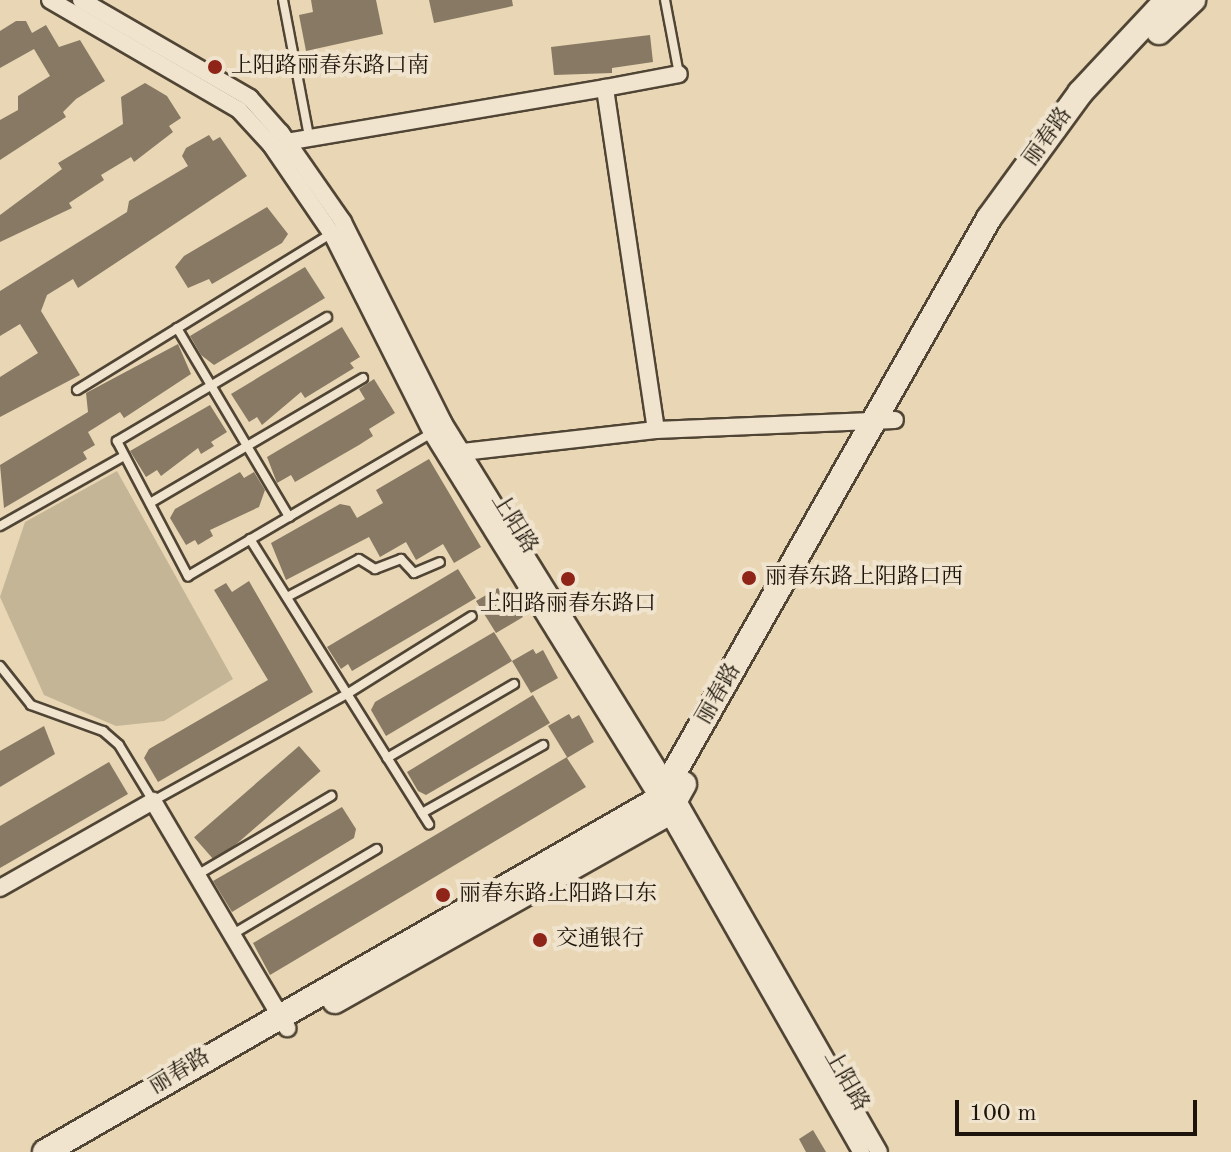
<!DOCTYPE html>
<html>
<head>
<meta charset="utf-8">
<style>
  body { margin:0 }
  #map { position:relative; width:1231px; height:1152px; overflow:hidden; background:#e8d6b4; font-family:"Old Standard TT","Noto Serif SC",serif }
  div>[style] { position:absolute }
  .green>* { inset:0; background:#c5b597 }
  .building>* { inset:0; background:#877963; transform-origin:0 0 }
  .roads { filter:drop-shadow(2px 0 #504535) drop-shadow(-2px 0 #504535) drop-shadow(0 2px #504535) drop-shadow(0 -2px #504535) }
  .lane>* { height:8px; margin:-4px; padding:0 4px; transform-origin:4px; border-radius:4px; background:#f0e4ce }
  .street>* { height:16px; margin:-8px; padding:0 8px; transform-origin:8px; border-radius:8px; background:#f0e4ce }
  .secondary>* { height:24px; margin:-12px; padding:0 12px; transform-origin:12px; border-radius:12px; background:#f0e4ce }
  .dots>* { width:22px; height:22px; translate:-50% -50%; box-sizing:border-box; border:4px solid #f0e4ce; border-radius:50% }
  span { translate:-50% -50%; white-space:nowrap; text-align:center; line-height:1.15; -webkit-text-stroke:8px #f0e4ce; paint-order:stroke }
  .poi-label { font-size:22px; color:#1d150b }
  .left { translate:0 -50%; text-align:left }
  .street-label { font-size:22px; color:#1d150b }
  .scale { position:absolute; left:955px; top:1100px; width:242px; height:36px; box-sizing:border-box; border:4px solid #1d150b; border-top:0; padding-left:10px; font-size:24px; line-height:28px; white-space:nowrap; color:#1d150b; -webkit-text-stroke:6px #f0e4ce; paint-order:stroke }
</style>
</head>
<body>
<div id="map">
  <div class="green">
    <div style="clip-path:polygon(117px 471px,233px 679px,164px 721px,116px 726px,44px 695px,0 597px,25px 522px)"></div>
  </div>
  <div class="building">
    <div style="clip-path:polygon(311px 0,376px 0,383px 34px,306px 51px,299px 15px,313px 12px)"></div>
    <div style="clip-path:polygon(429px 0,512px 0,513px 6px,434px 23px)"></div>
    <div style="clip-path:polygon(16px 21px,26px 21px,32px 33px,46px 25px,59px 47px,80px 40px,105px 81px,76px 99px,63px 112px,66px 117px,0 160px,0 120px,18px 110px,18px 96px,50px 76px,34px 49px,0 68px,0 31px)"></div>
    <div style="clip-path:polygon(650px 35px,653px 62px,612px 68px,612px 73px,554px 75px,551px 47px)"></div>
    <div style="clip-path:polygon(145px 83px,167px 96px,181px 118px,169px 126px,173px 132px,134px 162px,131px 157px,101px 175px,104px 180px,69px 203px,72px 208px,0 242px,0 215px,62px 169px,58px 163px,123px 124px,121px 97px)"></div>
    <div style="clip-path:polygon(209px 135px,213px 141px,220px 137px,247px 176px,78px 288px,73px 279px,47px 295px,41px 311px,80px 375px,0 417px,0 377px,38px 353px,20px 324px,0 336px,0 291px,127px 212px,129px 201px,188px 166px,182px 156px,186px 148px)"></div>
    <div style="clip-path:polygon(267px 207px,288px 234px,282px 243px,212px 284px,209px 279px,188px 288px,175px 267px,184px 256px)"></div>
    <div style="clip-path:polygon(305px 267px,325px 298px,214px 365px,201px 355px,190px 336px)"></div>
    <div style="clip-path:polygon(342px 327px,360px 357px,350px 363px,354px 368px,305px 398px,301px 392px,262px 425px,257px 417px,249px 422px,231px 394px)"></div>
    <div style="clip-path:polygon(178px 344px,191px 374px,124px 418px,120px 412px,88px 432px,95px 445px,83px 452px,87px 459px,4px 508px,0 465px,88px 412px,86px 393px)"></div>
    <div style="clip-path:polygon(374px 379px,395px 413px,369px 429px,373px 436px,359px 445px,295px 482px,291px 475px,277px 483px,267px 457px,365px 399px,359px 389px)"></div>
    <div style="clip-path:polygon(210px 405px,227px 432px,211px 442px,214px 446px,201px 454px,198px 448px,161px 476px,157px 470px,146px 477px,130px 451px)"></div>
    <div style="clip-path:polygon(429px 459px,481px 547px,454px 563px,443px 544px,416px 560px,406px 542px,380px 557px,369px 537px,286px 580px,271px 543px,340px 504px,350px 506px,357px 518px,383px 503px,376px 490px)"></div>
    <div style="clip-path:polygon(240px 472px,244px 478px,254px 472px,265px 490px,259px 507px,210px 530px,213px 536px,198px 545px,195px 540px,186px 545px,170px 518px,175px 509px)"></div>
    <div style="clip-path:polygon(458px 569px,476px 598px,352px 671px,348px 664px,341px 669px,327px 647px)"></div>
    <div style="clip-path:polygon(249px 581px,313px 692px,158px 782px,144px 758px,149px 749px,268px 680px,214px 590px,226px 583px,232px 592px)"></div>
    <div style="clip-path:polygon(498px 588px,501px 593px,508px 589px,523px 617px,496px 633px,476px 601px)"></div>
    <div style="clip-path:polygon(494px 632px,512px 661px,386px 736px,371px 710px,375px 702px)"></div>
    <div style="clip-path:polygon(533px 649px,536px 654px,543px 650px,558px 678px,531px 693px,512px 661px)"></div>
    <div style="clip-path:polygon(533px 695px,550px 723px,426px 795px,418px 791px,407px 772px)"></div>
    <div style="clip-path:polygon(569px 714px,572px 719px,579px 715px,594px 742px,567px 758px,586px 787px,270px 975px,253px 943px,567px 757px,548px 726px)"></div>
    <div style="clip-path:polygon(44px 726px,55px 754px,0 787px,0 751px)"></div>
    <div style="left:299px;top:746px;width:33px;height:139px;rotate:49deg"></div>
    <div style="clip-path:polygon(109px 762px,128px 794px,0 868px,0 826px)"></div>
    <div style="clip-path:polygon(342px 807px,356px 829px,354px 838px,232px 912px,213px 881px)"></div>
    <div style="clip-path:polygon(813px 1130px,826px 1152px,806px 1152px,799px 1139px)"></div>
  </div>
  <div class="roads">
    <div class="lane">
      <div style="left:283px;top:0;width:138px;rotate:79.2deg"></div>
      <div style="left:665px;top:0;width:75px;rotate:79.3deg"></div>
      <div style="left:327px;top:317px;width:244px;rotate:149.4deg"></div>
      <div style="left:117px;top:441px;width:153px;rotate:62.3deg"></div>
      <div style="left:188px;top:576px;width:283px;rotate:-30.4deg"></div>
      <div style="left:177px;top:328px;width:220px;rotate:59.3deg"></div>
      <div style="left:77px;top:390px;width:298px;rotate:-31.6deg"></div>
      <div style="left:150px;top:503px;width:247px;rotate:-30.4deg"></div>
      <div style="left:0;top:526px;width:142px;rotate:-29.4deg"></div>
      <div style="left:250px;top:539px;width:337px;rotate:57.9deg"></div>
      <div style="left:287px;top:597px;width:81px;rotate:-27.8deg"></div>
      <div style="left:359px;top:559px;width:19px;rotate:32deg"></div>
      <div style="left:375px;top:569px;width:28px;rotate:-21deg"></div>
      <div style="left:401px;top:559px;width:19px;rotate:47deg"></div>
      <div style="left:414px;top:573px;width:28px;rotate:-23deg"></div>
      <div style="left:0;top:666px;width:50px;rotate:51.5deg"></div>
      <div style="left:31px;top:705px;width:77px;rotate:19.9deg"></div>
      <div style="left:103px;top:731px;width:21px;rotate:41deg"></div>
      <div style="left:119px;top:745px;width:66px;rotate:58.7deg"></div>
      <div style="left:153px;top:801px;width:222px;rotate:-28.9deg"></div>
      <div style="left:347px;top:694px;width:147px;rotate:-32deg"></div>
      <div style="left:387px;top:758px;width:147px;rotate:-30.2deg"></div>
      <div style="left:422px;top:813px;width:139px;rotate:-29.3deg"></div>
      <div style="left:197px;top:875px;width:156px;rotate:-30.5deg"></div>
      <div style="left:233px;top:934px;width:167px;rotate:-30.6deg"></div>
    </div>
    <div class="street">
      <div style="left:50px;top:0;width:219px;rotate:30.2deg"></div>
      <div style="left:239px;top:110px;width:47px;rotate:47.6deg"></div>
      <div style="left:271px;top:145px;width:108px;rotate:55.6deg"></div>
      <div style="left:332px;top:234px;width:223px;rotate:63.3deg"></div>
      <div style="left:432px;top:433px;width:447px;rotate:58.2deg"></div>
      <div style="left:668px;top:813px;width:390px;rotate:60.3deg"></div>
      <div style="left:81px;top:0;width:195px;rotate:30.1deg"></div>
      <div style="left:250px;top:98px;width:47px;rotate:48.5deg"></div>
      <div style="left:281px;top:133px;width:108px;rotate:55.1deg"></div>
      <div style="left:343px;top:222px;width:224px;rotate:63.4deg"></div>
      <div style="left:443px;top:422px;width:446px;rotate:58.2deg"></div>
      <div style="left:678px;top:801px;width:404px;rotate:60.2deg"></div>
      <div style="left:280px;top:143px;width:330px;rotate:-9.6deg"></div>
      <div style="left:656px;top:430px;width:346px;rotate:-98.5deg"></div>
      <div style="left:605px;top:88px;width:75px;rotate:-10.7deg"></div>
      <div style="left:454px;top:453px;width:203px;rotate:-6.5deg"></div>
      <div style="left:656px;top:430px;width:239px;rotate:-2.4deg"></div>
      <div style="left:0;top:888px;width:176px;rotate:-29.6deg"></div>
      <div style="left:153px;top:801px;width:264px;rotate:59.4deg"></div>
    </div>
    <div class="secondary">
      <div style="left:1159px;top:32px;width:47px;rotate:-43.3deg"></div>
      <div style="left:335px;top:1001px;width:382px;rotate:-29.4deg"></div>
      <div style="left:668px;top:813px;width:33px;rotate:-61deg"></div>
      <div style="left:45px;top:1152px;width:708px;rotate:-29.9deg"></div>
      <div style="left:659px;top:799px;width:668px;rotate:-60.4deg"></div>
      <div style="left:989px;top:218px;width:155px;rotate:-53.9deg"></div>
      <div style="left:1080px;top:93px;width:127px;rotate:-46.9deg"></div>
    </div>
  </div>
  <div class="dots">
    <div style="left:215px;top:67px;background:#8f2418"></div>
    <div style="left:749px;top:578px;background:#8f2418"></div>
    <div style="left:568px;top:579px;background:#8f2418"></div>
    <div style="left:443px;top:895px;background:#8f2418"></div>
    <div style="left:540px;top:940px;background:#8f2418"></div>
  </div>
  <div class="poi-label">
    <span class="left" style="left:231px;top:67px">上阳路丽春东路口南</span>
    <span class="left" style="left:765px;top:578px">丽春东路上阳路口西</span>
    <span style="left:568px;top:605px">上阳路丽春东路口</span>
    <span class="left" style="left:459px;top:895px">丽春东路上阳路口东</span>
    <span class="left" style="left:556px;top:940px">交通银行</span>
  </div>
  <div class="street-label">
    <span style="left:1048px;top:137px;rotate:-54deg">丽春路</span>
    <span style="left:514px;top:524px;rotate:58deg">上阳路</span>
    <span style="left:719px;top:694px;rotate:-60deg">丽春路</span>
    <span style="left:180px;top:1072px;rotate:-31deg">丽春路</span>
    <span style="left:846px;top:1081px;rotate:60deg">上阳路</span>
  </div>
  <div class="scale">100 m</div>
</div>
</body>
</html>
